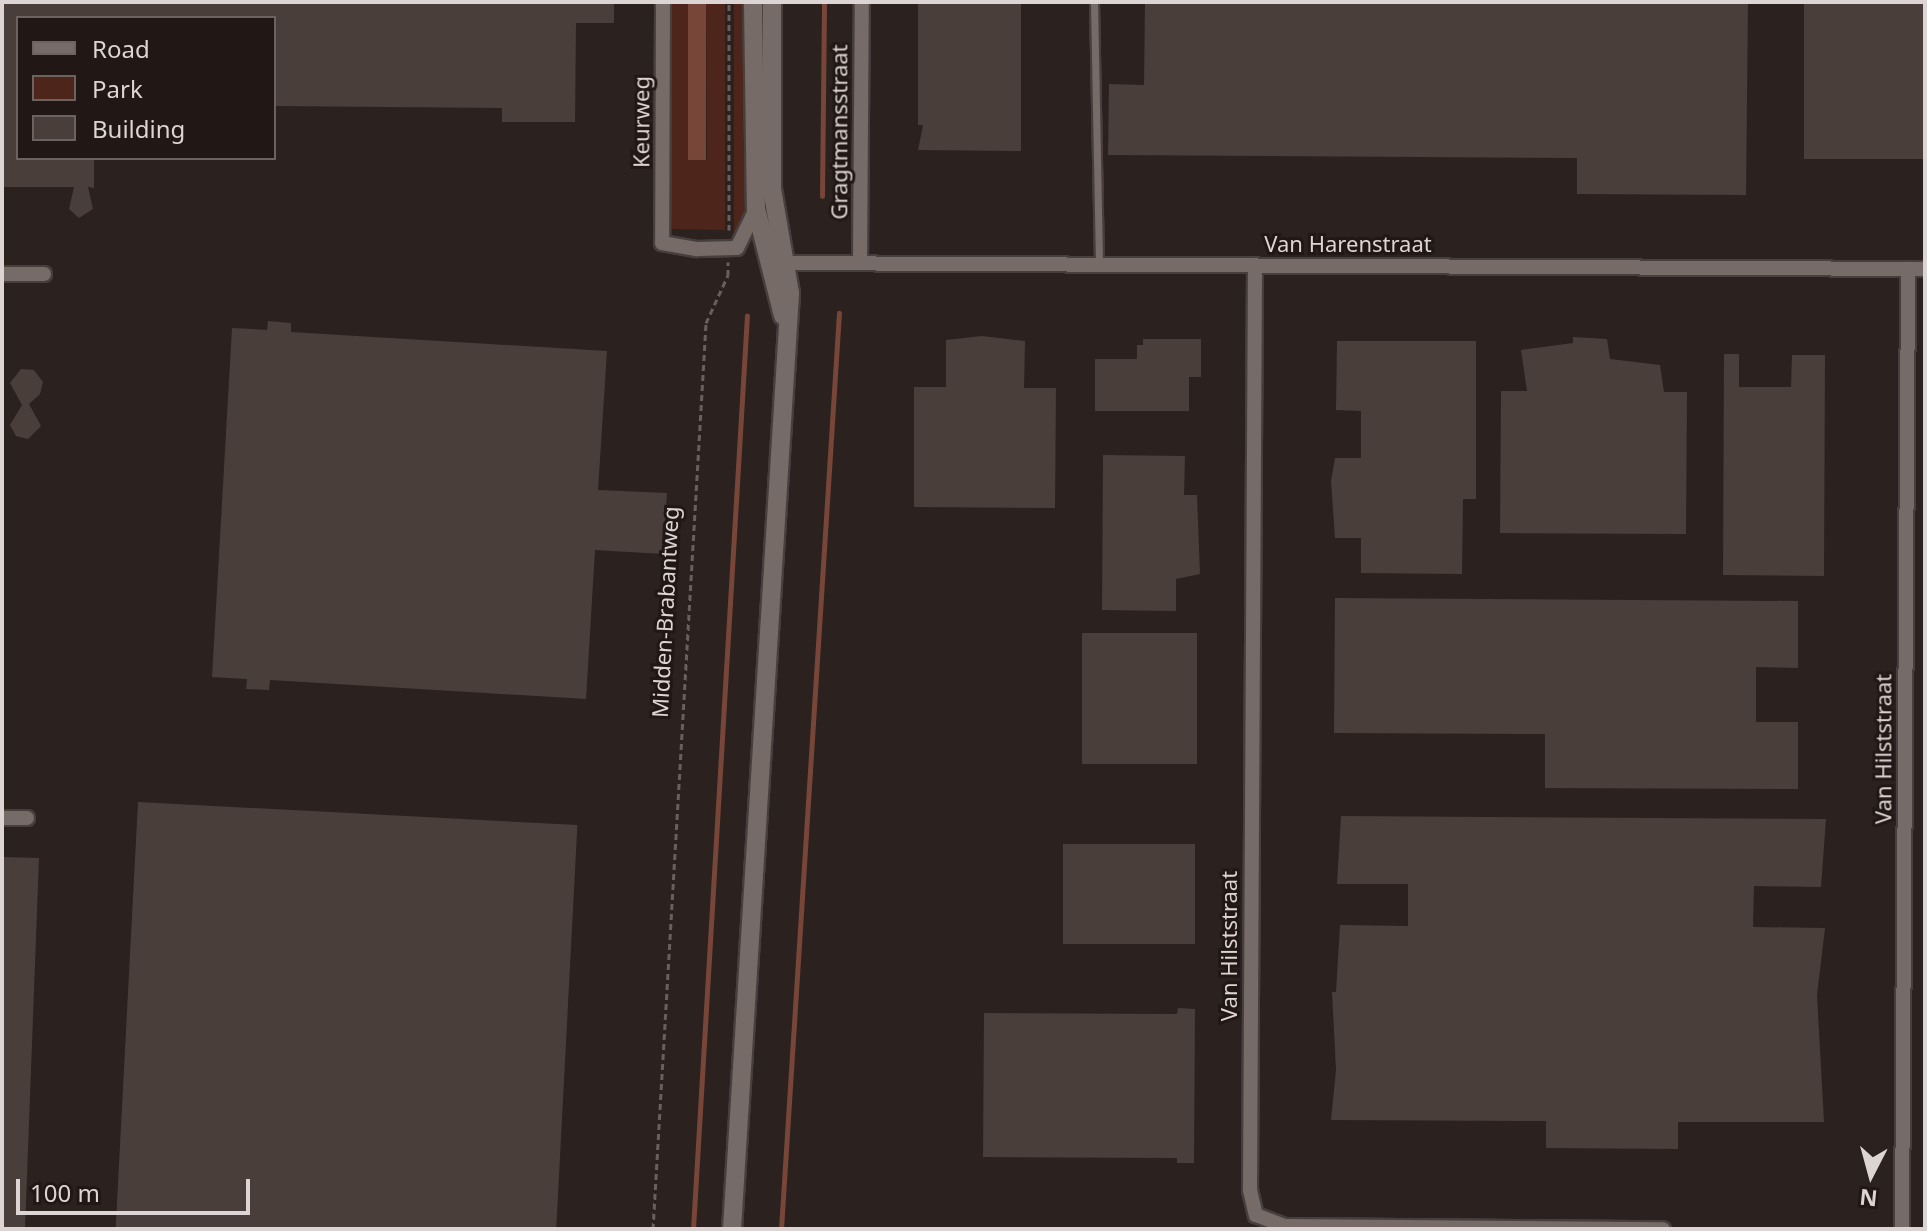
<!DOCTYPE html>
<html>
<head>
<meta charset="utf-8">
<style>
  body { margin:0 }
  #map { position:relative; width:1927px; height:1231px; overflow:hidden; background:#2b211e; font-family:"Noto Sans",sans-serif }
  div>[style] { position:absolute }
  .green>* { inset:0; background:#4e251b; transform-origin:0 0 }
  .water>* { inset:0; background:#774639; transform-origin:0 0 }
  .stream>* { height:5px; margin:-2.5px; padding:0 2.5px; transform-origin:2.5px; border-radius:2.5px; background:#774639 }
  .building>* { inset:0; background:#4a3e3b; transform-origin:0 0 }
  .path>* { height:3px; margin-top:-1.5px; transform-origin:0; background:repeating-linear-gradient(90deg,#69605e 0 6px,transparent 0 10px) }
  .roads { filter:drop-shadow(2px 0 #473f3d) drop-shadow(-2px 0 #473f3d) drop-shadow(0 2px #473f3d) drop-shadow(0 -2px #473f3d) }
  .service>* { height:7px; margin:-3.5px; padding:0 3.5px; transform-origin:3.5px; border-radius:3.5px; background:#776b67 }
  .minor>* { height:14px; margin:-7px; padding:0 7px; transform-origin:7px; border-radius:7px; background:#776b67 }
  .tertiary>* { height:18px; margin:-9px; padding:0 9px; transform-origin:9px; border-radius:9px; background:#776b67 }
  span { translate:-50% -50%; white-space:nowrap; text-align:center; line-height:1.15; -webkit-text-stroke:6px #211715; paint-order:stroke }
  .street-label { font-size:22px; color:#dcd5d3 }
  .frame { position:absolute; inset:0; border:4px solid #dcd5d3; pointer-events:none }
  .legend { position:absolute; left:16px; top:16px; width:260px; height:144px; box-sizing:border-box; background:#211715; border:2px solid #6c6361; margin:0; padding:10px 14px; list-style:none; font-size:24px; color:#dcd5d3 }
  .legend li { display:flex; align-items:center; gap:16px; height:40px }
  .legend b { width:40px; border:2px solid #6c6361 }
  .north { position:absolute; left:1831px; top:1135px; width:80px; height:80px; -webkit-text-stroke:6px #211715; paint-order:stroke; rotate:186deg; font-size:22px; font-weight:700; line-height:32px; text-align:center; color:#dcd5d3 }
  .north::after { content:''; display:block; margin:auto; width:28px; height:36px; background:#dcd5d3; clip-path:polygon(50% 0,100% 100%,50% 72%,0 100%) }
  .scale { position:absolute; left:16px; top:1179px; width:234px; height:36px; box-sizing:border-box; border:4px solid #dcd5d3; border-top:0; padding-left:10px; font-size:24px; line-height:28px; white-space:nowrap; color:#dcd5d3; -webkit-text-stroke:6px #211715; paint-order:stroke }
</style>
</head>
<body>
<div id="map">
  <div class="green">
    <div style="clip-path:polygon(672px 2px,688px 2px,688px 159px,707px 160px,706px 2px,725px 2px,725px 230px,670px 229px)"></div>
    <div style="left:734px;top:2px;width:15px;height:231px"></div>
  </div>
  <div class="water">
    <div style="left:688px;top:2px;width:18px;height:158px"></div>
  </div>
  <div class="stream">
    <div style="left:822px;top:196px;width:194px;rotate:-89.4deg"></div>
    <div style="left:693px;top:1229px;width:915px;rotate:-86.62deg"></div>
    <div style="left:781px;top:1229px;width:918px;rotate:-86.38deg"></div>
  </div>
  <div class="building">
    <div style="clip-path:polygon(2px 2px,614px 2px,614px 23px,576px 23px,575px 122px,502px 122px,502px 108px,274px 106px,274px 18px,18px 18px,18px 158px,94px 158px,94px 188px,88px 187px,93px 209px,79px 218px,69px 209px,74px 187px,2px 187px)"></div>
    <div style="clip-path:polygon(918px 2px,1021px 2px,1021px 151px,918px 150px,923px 125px,918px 125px)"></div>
    <div style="clip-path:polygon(1145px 2px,1748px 2px,1746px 195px,1577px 194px,1577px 158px,1108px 155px,1109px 84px,1144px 85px)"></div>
    <div style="left:1804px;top:2px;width:121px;height:157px"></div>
    <div style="clip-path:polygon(268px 321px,291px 323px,291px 332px,607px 351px,598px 490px,667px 493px,663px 554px,595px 550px,586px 699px,270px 680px,269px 690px,246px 689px,247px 679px,212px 677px,232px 328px,267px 330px)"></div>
    <div style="clip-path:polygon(982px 336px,1025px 341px,1024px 388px,1056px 388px,1055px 508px,914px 507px,914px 387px,946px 387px,946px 340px)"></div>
    <div style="clip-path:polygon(1573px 337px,1607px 339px,1610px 359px,1660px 365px,1664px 392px,1687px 392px,1686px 534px,1500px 533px,1501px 391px,1527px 391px,1521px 350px,1573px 343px)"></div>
    <div style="clip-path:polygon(1143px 339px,1201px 339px,1201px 377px,1189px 377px,1189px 411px,1095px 411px,1095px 359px,1137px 359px,1137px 345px,1143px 345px)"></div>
    <div style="clip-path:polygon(1337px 341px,1476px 341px,1476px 499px,1463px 499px,1462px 574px,1361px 573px,1361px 538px,1335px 538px,1331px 481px,1335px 458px,1361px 458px,1361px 411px,1336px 410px)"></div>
    <div style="clip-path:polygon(1724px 354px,1739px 354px,1739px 387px,1791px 387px,1792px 355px,1825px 355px,1824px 576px,1723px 575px)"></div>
    <div style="clip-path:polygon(21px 369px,34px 370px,43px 382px,40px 394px,29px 404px,41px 426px,28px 439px,16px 436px,10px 425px,22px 405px,10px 383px)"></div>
    <div style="clip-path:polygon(1103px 455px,1185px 456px,1184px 495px,1197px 495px,1200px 574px,1176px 579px,1176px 611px,1102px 610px)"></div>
    <div style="clip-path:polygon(1335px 598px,1798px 601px,1798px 668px,1756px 667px,1756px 722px,1798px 722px,1798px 789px,1545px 788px,1545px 734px,1334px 733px)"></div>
    <div style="left:1082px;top:633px;width:115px;height:131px"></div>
    <div style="left:138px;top:802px;width:440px;height:428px;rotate:3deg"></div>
    <div style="clip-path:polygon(1341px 816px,1826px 819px,1821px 887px,1754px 886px,1753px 927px,1825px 928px,1817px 995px,1824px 1122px,1678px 1122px,1678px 1149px,1546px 1148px,1546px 1121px,1331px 1120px,1336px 1070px,1332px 992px,1336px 992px,1340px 925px,1408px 926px,1408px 884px,1337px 884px)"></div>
    <div style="left:1195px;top:844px;width:100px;height:132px;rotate:90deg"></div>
    <div style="clip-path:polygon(2px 857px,39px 858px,25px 1229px,2px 1229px)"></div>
    <div style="clip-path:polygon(1178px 1008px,1195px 1009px,1194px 1163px,1177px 1163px,1177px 1158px,1171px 1158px,983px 1157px,984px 1013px,1177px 1014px)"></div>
  </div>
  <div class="path">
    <div style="left:729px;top:230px;width:228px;rotate:-90deg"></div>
    <div style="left:653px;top:1229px;width:908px;rotate:-86.65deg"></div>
    <div style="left:706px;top:323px;width:53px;rotate:-65.4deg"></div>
    <div style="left:728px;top:275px;width:13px;rotate:-90deg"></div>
  </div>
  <div class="roads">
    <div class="service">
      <div style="left:1094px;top:2px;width:262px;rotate:88.9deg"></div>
    </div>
    <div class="minor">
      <div style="left:663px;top:2px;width:241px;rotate:90.2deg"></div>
      <div style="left:662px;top:243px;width:36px;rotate:10deg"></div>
      <div style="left:697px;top:249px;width:40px;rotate:-1.4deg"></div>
      <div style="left:737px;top:248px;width:43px;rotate:-64deg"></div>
      <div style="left:860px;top:262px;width:260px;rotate:-89.6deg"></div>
      <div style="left:778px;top:263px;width:1147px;rotate:0.3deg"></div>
      <div style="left:1255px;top:266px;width:924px;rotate:90.31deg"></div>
      <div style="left:1250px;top:1190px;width:26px;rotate:77deg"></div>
      <div style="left:1256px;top:1215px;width:30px;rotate:21deg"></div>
      <div style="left:1284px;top:1226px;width:379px;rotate:0.5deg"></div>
      <div style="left:2px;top:274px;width:42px"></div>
      <div style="left:2px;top:818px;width:25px"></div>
      <div style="left:1902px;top:1229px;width:960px;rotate:-89.64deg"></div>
    </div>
    <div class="tertiary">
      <div style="left:753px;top:2px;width:207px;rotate:89.2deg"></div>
      <div style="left:756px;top:209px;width:110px;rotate:75.8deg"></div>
      <div style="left:732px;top:1229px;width:938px;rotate:-86.45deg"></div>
      <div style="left:790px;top:293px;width:106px;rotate:-99.8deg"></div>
      <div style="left:772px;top:189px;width:187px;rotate:-90deg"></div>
    </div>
  </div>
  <div class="street-label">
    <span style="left:641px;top:122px;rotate:-90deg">Keurweg</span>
    <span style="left:839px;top:132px;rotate:-90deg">Gragtmansstraat</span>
    <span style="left:1348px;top:244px">Van Harenstraat</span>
    <span style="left:665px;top:612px;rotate:-87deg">Midden-Brabantweg</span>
    <span style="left:1883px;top:749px;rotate:-90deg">Van Hilststraat</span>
    <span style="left:1229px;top:946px;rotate:-90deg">Van Hilststraat</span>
  </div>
  <div class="frame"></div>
  <ul class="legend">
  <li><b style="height:10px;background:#776b67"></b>Road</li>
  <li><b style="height:22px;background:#4e251b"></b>Park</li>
  <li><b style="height:22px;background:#4a3e3b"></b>Building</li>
  </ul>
  <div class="north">N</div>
  <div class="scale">100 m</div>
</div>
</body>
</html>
